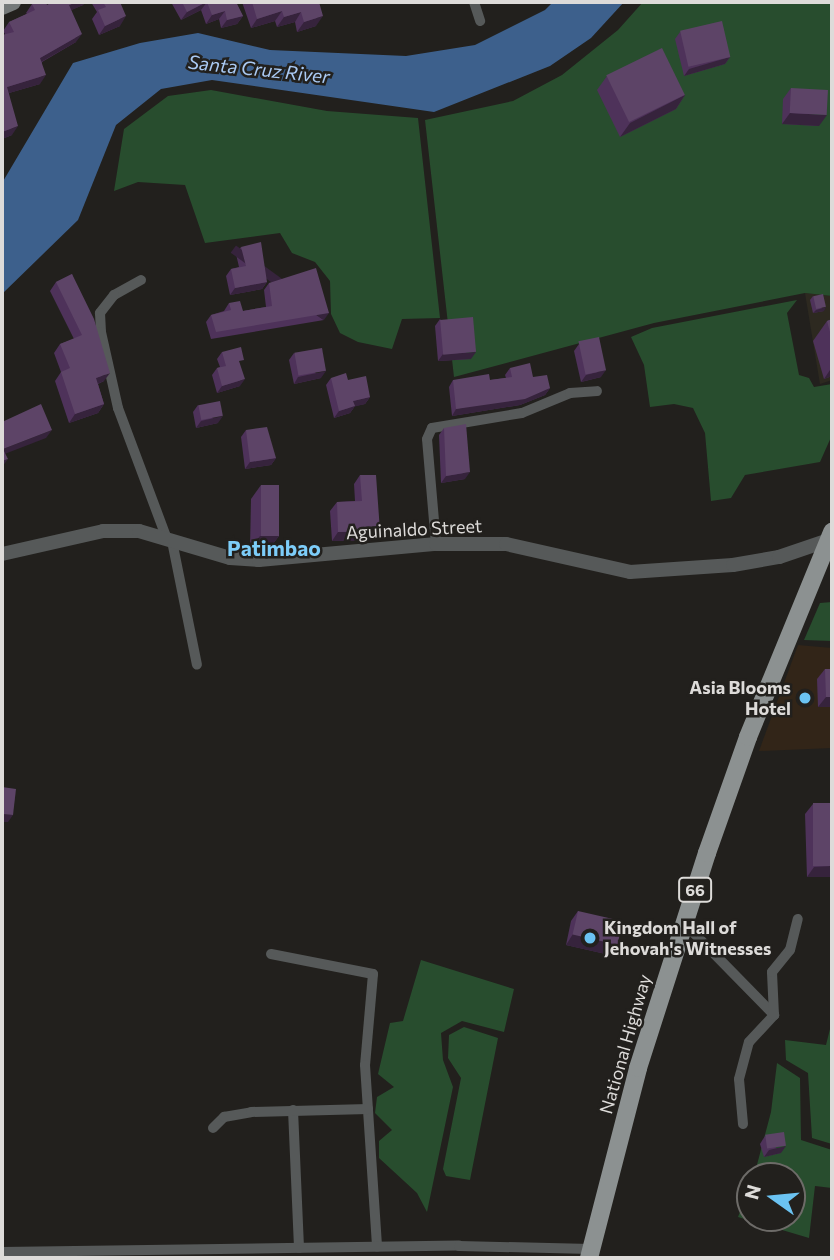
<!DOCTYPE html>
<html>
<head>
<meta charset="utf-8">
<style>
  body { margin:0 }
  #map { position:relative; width:834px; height:1260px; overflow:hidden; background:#22201d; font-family:Commissioner,sans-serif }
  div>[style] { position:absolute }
  .commercial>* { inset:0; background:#322518 }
  .built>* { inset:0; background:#2d2920 }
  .green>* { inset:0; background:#284d2e }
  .water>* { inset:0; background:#3d608c }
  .minor>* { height:10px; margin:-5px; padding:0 5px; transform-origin:5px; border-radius:5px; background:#565959 }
  .tertiary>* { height:14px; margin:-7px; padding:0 7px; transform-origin:7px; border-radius:7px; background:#565959 }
  .secondary>* { height:16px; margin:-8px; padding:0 8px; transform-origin:8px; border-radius:8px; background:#757979 }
  .primary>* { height:18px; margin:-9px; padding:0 9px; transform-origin:9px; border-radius:9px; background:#8c9191 }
  .wall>* { inset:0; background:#4e325a }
  .shaded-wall>* { inset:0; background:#36233c; transform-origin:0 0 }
  .building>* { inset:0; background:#5d4467; transform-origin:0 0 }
  .dots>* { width:19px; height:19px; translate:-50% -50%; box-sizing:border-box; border:4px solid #22201d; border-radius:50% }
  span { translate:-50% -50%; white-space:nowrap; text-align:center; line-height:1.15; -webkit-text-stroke:5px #22201d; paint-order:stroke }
  .shield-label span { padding:2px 5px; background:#22201d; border:2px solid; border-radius:5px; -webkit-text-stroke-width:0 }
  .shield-label { font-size:16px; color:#dddbd9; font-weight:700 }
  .street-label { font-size:18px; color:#dddbd9 }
  .poi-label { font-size:18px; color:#dddbd9; font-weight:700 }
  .right { translate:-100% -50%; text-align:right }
  .left { translate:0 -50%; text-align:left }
  .water-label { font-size:19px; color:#aacaf3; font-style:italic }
  .quarter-label { font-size:21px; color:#7dcdf9; font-weight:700 }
  .frame { position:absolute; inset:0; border:4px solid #dddbd9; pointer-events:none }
  .north { position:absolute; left:736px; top:1162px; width:70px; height:70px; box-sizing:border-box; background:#22201d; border:2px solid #6d6b68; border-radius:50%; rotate:285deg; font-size:19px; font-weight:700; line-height:28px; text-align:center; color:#dddbd9 }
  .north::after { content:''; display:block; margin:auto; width:24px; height:32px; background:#6bc3f2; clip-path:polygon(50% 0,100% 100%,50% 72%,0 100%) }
</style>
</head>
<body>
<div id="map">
  <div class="commercial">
    <div style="clip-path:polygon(798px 645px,832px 648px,832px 748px,759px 751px)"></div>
  </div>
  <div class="built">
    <div style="clip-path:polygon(805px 293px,832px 296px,832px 380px,820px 384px)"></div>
  </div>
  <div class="green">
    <div style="clip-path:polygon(643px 2px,832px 2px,832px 296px,805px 293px,654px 323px,454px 377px,425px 120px,513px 101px,562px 75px,618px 30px)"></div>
    <div style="clip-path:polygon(211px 90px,327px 111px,418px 118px,440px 318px,402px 319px,392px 349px,358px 342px,340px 333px,331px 314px,330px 281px,315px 262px,292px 253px,280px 233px,205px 243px,185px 185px,138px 182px,114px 191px,124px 129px,168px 96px)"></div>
    <div style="clip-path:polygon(797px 300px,787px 313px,799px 375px,809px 378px,814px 387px,832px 384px,832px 435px,820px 462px,745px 475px,731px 498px,711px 501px,705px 433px,693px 408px,674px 404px,650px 407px,644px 365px,631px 337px,652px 328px)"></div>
    <div style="clip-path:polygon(832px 602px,832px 641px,804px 640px,820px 603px)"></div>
    <div style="clip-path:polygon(421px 960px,514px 989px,504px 1032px,462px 1021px,441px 1033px,443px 1060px,453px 1087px,427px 1212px,417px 1193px,379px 1158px,379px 1141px,392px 1130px,375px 1113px,377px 1097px,394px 1087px,378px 1074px,390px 1023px,403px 1021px)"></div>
    <div style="clip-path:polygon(832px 1021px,832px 1144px,812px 1138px,808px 1073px,786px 1060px,785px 1040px,826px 1045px)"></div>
    <div style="clip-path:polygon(464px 1027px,498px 1038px,470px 1180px,446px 1176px,443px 1169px,461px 1078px,448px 1058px,449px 1035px)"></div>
    <div style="clip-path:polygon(777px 1063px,800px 1078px,801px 1140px,832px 1150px,832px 1188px,815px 1186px,809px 1238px,738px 1217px,750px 1186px,750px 1218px,792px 1218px,792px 1176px,754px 1176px,771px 1112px)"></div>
  </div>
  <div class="water">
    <div style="clip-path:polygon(553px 2px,624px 2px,591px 38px,550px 66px,434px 112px,212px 80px,161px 89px,116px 125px,78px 220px,2px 294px,2px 183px,73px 63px,140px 43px,198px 33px,270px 50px,406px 56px,475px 45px,545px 10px)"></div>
  </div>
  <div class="minor">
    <div style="left:474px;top:2px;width:20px;rotate:72deg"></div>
    <div style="left:141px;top:280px;width:31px;rotate:151deg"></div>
    <div style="left:114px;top:295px;width:23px;rotate:128deg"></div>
    <div style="left:100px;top:313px;width:19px;rotate:87deg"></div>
    <div style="left:101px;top:332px;width:78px;rotate:77.4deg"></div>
    <div style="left:118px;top:408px;width:140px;rotate:69.5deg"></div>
    <div style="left:172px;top:541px;width:126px;rotate:78.6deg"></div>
    <div style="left:436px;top:544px;width:105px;rotate:-94.9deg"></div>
    <div style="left:427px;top:439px;width:12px;rotate:-66deg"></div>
    <div style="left:432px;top:428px;width:91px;rotate:-9.5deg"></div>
    <div style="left:522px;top:413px;width:52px;rotate:-22.6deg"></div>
    <div style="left:570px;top:393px;width:27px;rotate:-4deg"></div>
    <div style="left:684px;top:923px;width:129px;rotate:45.6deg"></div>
    <div style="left:271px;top:954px;width:104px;rotate:11.1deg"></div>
    <div style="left:373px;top:974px;width:91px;rotate:95deg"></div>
    <div style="left:365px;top:1065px;width:182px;rotate:86.2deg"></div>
    <div style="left:293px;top:1110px;width:138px;rotate:87.5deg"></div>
    <div style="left:743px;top:1124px;width:45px;rotate:-95.1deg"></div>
    <div style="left:739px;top:1079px;width:38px;rotate:-75deg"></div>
    <div style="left:749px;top:1042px;width:37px;rotate:-47deg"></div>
    <div style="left:774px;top:1015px;width:43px;rotate:-92.7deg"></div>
    <div style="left:772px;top:972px;width:28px;rotate:-51deg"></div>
    <div style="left:790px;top:950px;width:32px;rotate:-76deg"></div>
    <div style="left:213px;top:1128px;width:16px;rotate:-45deg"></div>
    <div style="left:224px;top:1117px;width:27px;rotate:-10deg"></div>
    <div style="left:251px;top:1112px;width:117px;rotate:-1.5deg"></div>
    <div style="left:2px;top:1252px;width:457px;rotate:-0.8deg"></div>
    <div style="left:459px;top:1246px;width:132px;rotate:1.3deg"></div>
  </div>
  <div class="tertiary">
    <div style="left:2px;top:554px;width:104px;rotate:-12.8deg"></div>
    <div style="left:103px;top:531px;width:36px"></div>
    <div style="left:139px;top:531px;width:95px;rotate:16.5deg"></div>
    <div style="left:230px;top:558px;width:29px;rotate:4deg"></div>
    <div style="left:259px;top:560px;width:178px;rotate:-5.2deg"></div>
    <div style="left:436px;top:544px;width:70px"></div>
    <div style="left:506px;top:544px;width:127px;rotate:12.7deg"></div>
    <div style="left:630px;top:572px;width:103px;rotate:-3.9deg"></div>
    <div style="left:733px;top:565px;width:47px;rotate:-9.9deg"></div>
    <div style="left:779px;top:557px;width:56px;rotate:-18.8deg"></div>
  </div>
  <div class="secondary">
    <div style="left:2px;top:7px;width:12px;rotate:-24deg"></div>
  </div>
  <div class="primary">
    <div style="left:589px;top:1258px;width:196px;rotate:-75.5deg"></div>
    <div style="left:638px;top:1068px;width:226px;rotate:-72.2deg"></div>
    <div style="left:707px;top:853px;width:123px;rotate:-70.5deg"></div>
    <div style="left:748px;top:737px;width:222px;rotate:-67.7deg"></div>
  </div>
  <div class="wall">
    <div style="clip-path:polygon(53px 2px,85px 2px,83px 5px,71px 10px,76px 42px,42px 62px,40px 84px,9px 93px,12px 135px,2px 139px,5px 34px,3px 31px,9px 22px,27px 14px,26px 13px,32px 4px,47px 5px)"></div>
    <div style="clip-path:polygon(91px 2px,120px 2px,120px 26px,99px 35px,92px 19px,97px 12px)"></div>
    <div style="clip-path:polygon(171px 2px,236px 2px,243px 16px,237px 24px,221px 28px,219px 19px,206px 24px,201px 10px,181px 20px)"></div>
    <div style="clip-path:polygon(242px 2px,319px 2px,316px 26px,297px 32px,295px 22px,277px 27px,275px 21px,251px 28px)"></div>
    <div style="clip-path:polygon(680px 32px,730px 57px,725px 64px,684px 76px,675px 39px)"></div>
    <div style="clip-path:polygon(607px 76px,685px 95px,676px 109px,620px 137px,597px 90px)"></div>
    <div style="clip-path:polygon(791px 88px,819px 126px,782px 124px,783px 99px)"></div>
    <div style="clip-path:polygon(241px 247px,267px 282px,262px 289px,230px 295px,226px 276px,231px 269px,239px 267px,236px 254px)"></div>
    <div style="clip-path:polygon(72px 274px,104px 381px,98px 384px,104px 404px,98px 413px,69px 423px,55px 381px,61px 372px,54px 353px,60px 344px,74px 339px,50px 291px,56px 282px)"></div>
    <div style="clip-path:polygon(269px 283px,324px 320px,211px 339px,206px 322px,211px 315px,224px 311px,229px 303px,243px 311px,266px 307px,264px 290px)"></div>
    <div style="clip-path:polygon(813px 296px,824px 311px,813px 313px,810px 300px)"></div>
    <div style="clip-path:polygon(440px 319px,471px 359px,438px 361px,435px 326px)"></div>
    <div style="clip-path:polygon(832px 319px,832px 376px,824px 379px,813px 341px,827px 321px)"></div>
    <div style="clip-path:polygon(579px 344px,601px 377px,581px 382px,574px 351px)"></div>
    <div style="clip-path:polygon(222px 352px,240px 364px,240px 386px,217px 393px,212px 375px,217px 368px,220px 367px,217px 359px)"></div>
    <div style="clip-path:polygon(294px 353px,321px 378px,294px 384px,289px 360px)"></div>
    <div style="clip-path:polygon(510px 368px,533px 377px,550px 388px,545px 395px,520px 405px,452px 416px,449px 387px,453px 380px,490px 380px,506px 378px,505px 375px)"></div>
    <div style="clip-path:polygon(331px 378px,348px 380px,370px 397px,365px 404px,355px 406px,350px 413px,334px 418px,326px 385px)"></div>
    <div style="clip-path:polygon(198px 405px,218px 423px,196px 428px,193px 412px)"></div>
    <div style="clip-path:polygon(444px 428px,465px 479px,441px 483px,439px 435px)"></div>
    <div style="clip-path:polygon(246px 430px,276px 458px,271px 465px,245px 469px,241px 437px)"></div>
    <div style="clip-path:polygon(360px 475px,380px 531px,373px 540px,332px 541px,330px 511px,337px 502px,355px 501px,354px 484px)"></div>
    <div style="clip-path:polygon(261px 485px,279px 536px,269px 549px,250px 549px,251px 499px)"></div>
    <div style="clip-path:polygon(825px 669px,832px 669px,832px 707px,818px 707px,817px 679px)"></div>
    <div style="clip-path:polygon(813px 804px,832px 877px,807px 877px,805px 814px)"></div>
    <div style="clip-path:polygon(578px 911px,618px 944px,610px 955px,566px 945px,571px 921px)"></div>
    <div style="clip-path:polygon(765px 1136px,781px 1153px,764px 1157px,760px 1144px)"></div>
  </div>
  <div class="shaded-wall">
    <div style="clip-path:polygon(77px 2px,85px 2px,83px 5px,63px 14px,69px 5px)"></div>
    <div style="clip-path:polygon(207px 2px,201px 10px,181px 20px,187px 12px)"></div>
    <div style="clip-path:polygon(225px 11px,219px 19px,206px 24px,212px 15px)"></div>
    <div style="clip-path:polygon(282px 11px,275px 21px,251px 28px,257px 19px)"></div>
    <div style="clip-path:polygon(301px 12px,295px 22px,277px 27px,284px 17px)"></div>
    <div style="clip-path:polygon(126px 16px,120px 26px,99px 35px,105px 26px)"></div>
    <div style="clip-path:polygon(243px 16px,237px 24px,221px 28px,227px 20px)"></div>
    <div style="clip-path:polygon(323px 16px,316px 26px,297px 32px,304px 22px)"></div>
    <div style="clip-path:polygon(82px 34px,76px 42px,34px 66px,40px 58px)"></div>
    <div style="clip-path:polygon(730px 57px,725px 64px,684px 76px,689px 69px)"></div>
    <div style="clip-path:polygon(46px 75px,40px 84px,2px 95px,7px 87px)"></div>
    <div style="clip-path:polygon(685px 95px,676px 109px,620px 137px,630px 123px)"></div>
    <div style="clip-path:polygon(790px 113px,827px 115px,819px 126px,782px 124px)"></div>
    <div style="clip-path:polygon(18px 126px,12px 135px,2px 139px,2px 132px)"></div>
    <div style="clip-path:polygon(267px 282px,262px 289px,230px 295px,235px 288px)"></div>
    <div style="clip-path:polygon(826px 307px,824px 311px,813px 313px,816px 310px)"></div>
    <div style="left:329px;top:313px;width:9px;height:115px;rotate:126deg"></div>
    <div style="clip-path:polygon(476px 352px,471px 359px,438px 361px,443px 354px)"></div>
    <div style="clip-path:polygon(832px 367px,832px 376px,824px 379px)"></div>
    <div style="clip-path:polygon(606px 370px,601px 377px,581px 382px,586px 375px)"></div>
    <div style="clip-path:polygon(326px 371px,321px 378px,294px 384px,298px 377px)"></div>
    <div style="clip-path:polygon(110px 373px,104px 381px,90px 387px,96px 378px)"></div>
    <div style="clip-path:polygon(245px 379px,240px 386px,217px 393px,222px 386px)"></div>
    <div style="clip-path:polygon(550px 388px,545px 395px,520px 405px,452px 416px,456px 409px)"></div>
    <div style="clip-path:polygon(370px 397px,365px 404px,349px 408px,353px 401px)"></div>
    <div style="clip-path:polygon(104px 404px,98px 413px,69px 423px,75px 414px)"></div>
    <div style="clip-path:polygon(355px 406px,350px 413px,334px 418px,339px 411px)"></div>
    <div style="clip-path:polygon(223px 416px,218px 423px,196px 428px,201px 421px)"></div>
    <div style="clip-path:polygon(52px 430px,46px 438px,2px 455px,3px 449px)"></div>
    <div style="clip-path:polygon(276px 458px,271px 465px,245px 469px,250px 462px)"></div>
    <div style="clip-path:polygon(8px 459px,2px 467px,2px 461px)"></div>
    <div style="clip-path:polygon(470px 472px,465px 479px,441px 483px,446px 476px)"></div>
    <div style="clip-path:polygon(380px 531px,373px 540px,332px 541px,338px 532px)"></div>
    <div style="clip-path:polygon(260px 536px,279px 536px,269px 549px,250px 549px)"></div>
    <div style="clip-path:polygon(826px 697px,832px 697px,832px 707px,818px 707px)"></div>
    <div style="clip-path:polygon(2px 814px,13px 815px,8px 822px,2px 822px)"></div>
    <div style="clip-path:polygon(832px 866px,832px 877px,807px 877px,814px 867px)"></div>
    <div style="clip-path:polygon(573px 934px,618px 944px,610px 955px,566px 945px)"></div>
    <div style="clip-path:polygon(786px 1146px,781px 1153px,764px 1157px,769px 1150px)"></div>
  </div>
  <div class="building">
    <div style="clip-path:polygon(37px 2px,46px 2px,47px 5px,53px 2px,77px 2px,69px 5px,82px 34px,40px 58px,46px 75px,7px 87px,18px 126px,2px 132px,2px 35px,14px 32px,9px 22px,35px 10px,32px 4px)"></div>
    <div style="clip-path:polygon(103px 2px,120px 2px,126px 16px,105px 26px,98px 10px,106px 7px)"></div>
    <div style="clip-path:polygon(182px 2px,206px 2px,187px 12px)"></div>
    <div style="clip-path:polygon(207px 2px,236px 2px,243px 16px,227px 20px,225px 11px,212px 15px)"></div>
    <div style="clip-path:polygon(252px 2px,319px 2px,323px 16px,304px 22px,301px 12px,284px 17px,282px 11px,257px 19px)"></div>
    <div style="left:722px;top:21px;width:37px;height:43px;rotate:77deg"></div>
    <div style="left:662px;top:48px;width:52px;height:62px;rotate:64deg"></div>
    <div style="left:791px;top:88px;width:37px;height:25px;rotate:3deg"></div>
    <div style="clip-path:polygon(261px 242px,267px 282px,235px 288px,231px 269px,246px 266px,241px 247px)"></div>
    <div style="clip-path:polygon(316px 268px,329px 313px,216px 332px,211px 315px,231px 310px,229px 303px,240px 301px,243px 311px,272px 306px,269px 283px)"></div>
    <div style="clip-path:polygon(72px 274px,94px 319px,110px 373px,96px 378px,104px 404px,75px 414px,61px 372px,70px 368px,60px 344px,82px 335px,56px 282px)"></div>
    <div style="left:823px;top:294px;width:13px;height:10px;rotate:77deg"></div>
    <div style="left:473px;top:317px;width:35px;height:33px;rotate:85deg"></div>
    <div style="clip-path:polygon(832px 319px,832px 339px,827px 321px)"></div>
    <div style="left:599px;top:337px;width:34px;height:21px;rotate:78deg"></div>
    <div style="clip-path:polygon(241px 347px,244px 360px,239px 361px,245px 379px,222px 386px,217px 368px,226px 366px,222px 352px)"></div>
    <div style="left:322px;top:348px;width:23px;height:28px;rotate:80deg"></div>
    <div style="clip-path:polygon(530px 363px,533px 377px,547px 375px,550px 388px,525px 399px,456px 409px,453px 380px,489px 374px,490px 380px,512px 377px,510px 368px)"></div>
    <div style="clip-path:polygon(346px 373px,348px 380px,366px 376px,370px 397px,353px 401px,355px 406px,339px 411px,331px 378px)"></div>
    <div style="left:220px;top:401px;width:15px;height:22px;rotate:79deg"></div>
    <div style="clip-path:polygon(41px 404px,52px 430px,3px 449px,8px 459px,2px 461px,2px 422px)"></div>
    <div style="clip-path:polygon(466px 424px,470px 472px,446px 476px,444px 428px)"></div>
    <div style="clip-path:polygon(267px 427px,276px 458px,250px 462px,246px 430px)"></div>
    <div style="clip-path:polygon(360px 475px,376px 475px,380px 531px,338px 532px,337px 502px,362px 501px)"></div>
    <div style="left:261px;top:485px;width:18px;height:51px"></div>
    <div style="clip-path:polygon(825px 669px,832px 669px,832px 697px,826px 697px)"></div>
    <div style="clip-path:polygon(2px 787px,16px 789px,13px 815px,2px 814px)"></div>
    <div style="left:832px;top:803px;width:63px;height:19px;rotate:90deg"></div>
    <div style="left:578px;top:911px;width:46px;height:24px;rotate:13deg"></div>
    <div style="left:784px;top:1132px;width:14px;height:19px;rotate:82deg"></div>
  </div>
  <div class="dots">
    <div style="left:805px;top:698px;background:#6bc3f2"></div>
    <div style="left:590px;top:938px;background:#6bc3f2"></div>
  </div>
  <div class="shield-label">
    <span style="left:695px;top:890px">66</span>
  </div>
  <div class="street-label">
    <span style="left:414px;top:529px;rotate:-3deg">Aguinaldo Street</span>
    <span style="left:625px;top:1044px;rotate:-74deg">National Highway</span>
  </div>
  <div class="poi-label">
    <span class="right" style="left:791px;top:698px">Asia Blooms<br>Hotel</span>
    <span class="left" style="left:604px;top:938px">Kingdom Hall of<br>Jehovah's Witnesses</span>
  </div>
  <div class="water-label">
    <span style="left:259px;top:69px;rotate:6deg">Santa Cruz River</span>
  </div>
  <div class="quarter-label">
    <span style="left:274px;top:548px">Patimbao</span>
  </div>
  <div class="frame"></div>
  <div class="north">N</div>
</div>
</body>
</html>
